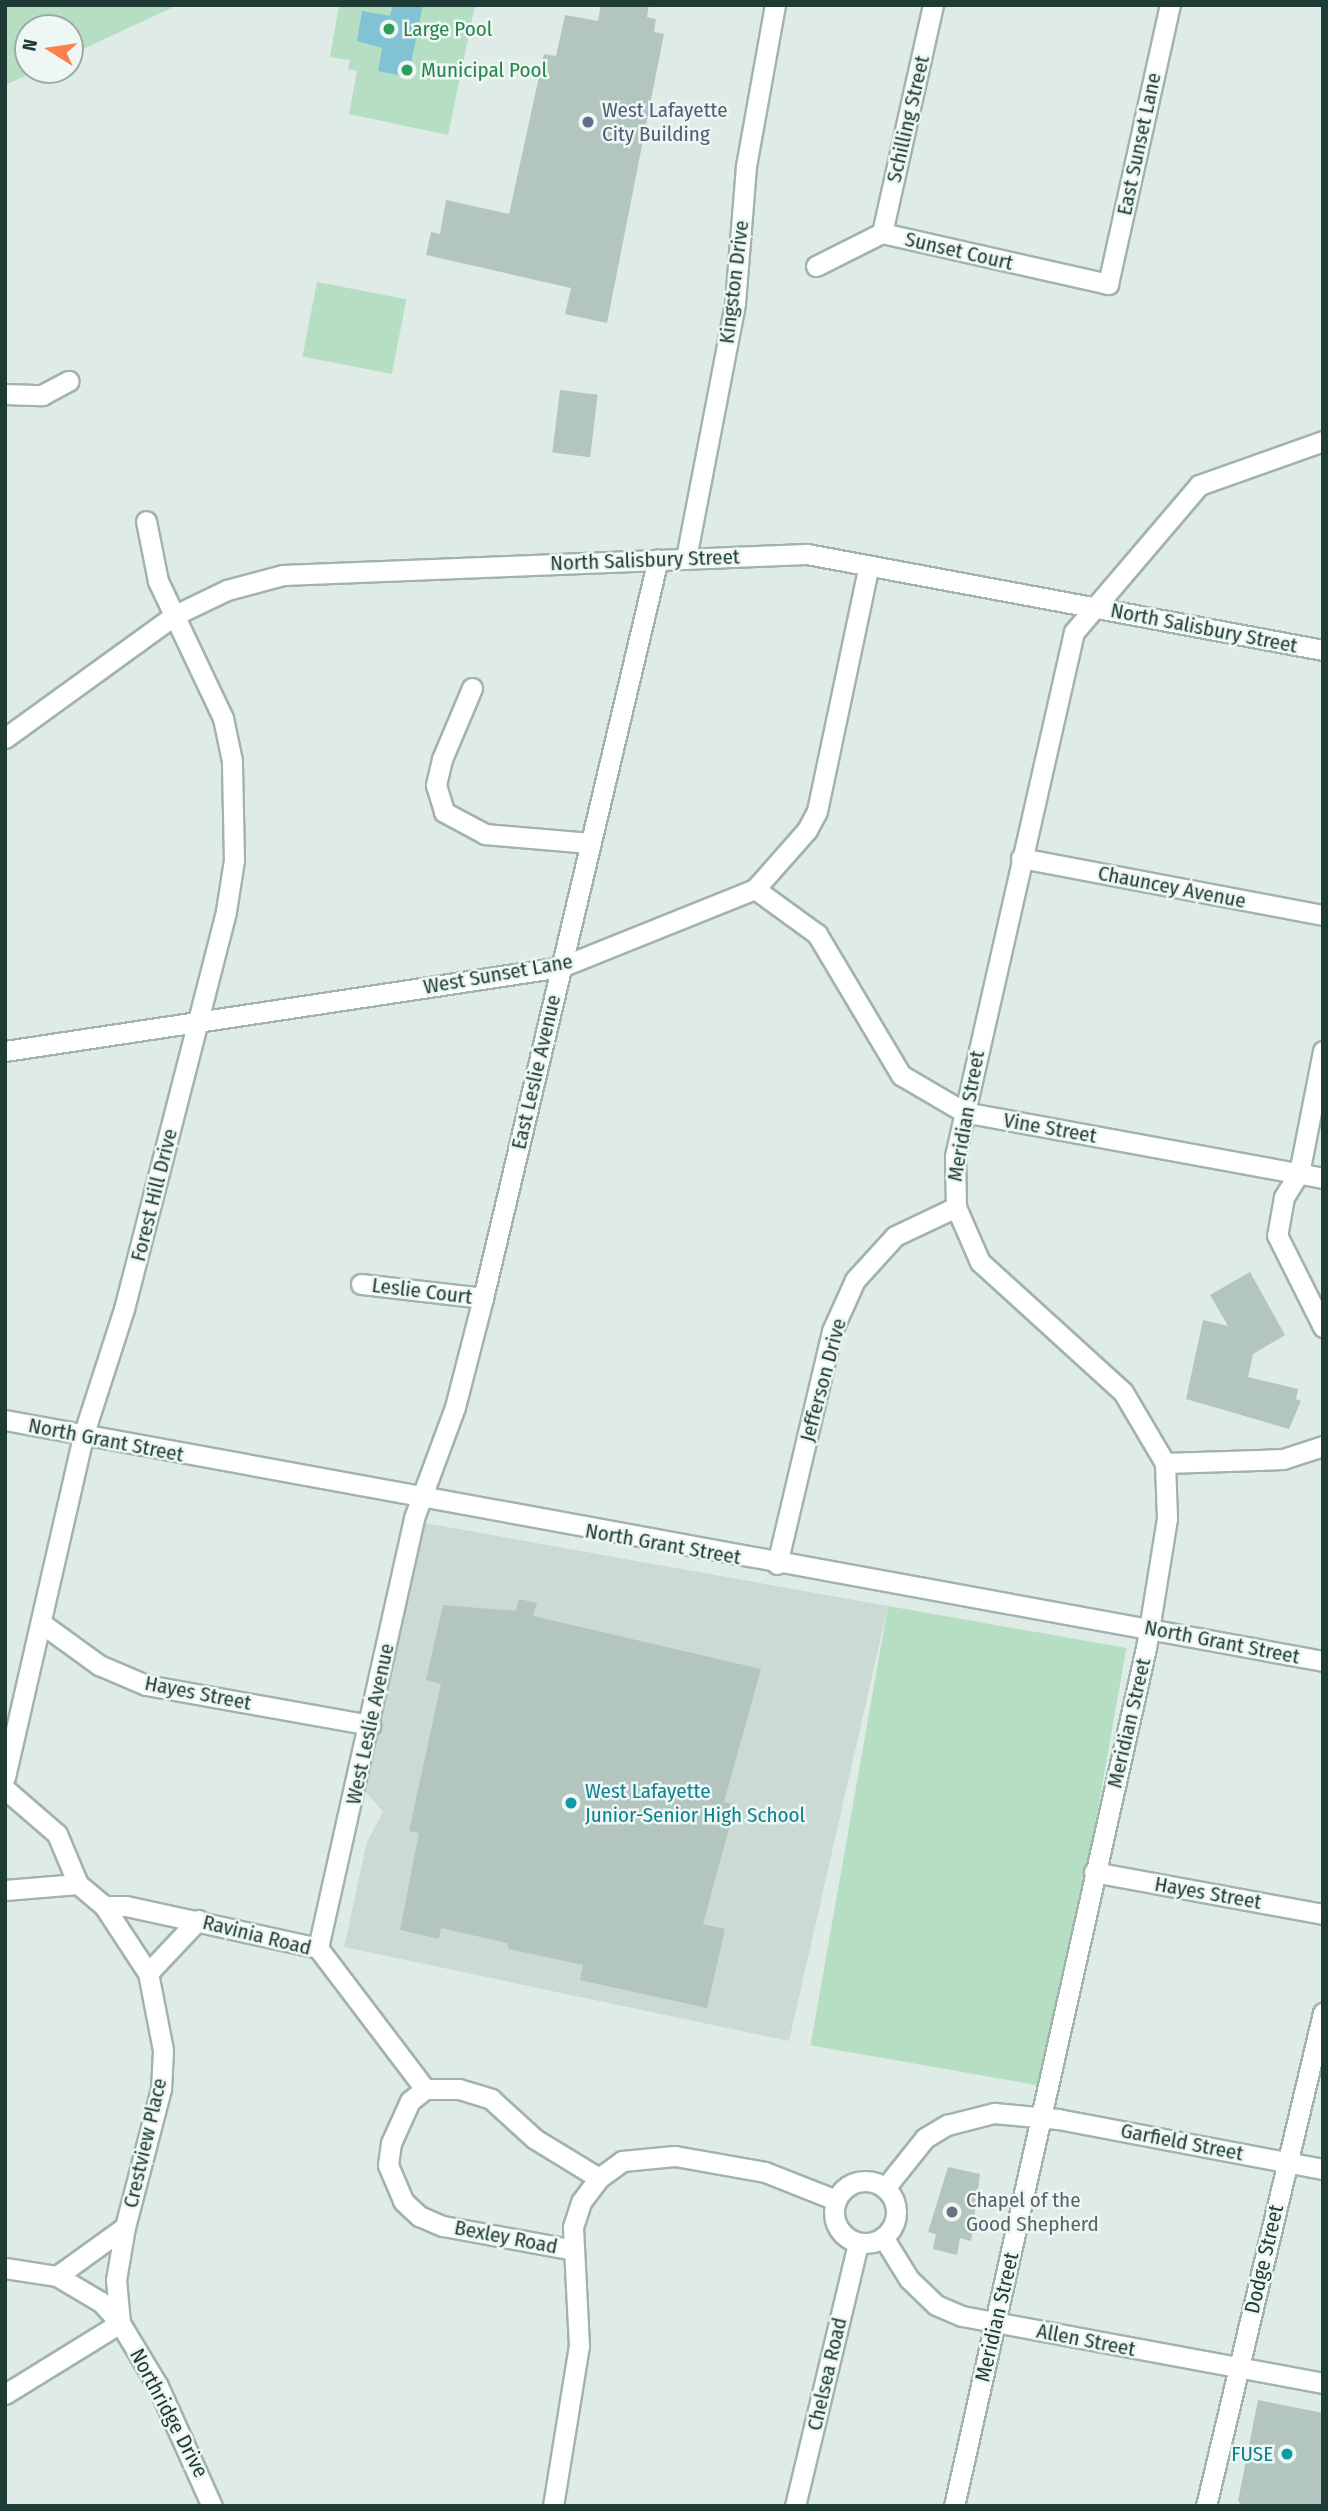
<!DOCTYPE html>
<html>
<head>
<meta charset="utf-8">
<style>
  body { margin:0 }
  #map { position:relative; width:1328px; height:2511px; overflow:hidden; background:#deebe6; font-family:"Fira Sans Condensed",sans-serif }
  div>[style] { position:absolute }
  .built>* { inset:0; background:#ccdad5 }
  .green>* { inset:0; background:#b5dec2; transform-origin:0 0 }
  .water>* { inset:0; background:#81c3d4 }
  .building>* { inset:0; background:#b3c5bf; transform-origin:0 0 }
  .roads { filter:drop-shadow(2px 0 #a1b3ad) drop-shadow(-2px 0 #a1b3ad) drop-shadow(0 2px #a1b3ad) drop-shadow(0 -2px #a1b3ad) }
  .minor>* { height:19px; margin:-9.5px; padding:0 9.5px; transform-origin:9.5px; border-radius:9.5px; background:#fff }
  .minor>.ring { margin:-9.5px; padding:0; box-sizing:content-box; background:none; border:19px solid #fff; border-radius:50% }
  .dots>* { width:19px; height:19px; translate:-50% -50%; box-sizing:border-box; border:4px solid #eef7f3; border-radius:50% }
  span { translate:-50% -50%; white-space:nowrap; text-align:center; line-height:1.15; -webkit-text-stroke:5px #eef7f3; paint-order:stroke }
  .leisure-label { font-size:21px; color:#27864d }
  .left { translate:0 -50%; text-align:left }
  .service-label { font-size:21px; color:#4e5e75 }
  .street-label { font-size:21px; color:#1e3b35 }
  .culture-label { font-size:21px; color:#0d838f }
  .right { translate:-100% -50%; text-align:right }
  .worship-label { font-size:21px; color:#5b616d }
  .frame { position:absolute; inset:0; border:7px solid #1e3b35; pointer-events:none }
  .north { position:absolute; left:14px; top:14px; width:70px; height:70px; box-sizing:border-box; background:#eef7f3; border:2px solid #9baca7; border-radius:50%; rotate:282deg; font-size:19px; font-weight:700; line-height:28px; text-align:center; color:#1e3b35 }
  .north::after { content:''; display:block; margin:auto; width:24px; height:32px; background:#fb804c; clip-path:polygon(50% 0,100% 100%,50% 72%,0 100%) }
</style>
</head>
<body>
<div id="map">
  <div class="built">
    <div style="clip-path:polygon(425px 1523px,888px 1606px,789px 2041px,344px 1947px,367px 1842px,383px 1812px,366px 1792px)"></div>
  </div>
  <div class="green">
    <div style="clip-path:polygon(5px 5px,178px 5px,70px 55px,70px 28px,28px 28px,28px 70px,38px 70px,5px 85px)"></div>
    <div style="clip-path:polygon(339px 5px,475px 5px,448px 135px,349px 114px,357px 71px,348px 69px,350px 60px,330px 57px)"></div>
    <div style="left:317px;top:282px;width:91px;height:76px;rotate:11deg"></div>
    <div style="left:888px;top:1606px;width:242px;height:446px;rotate:10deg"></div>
  </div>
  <div class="water">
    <div style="clip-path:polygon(393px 5px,423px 5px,408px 77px,378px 71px,382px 48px,357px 41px,362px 11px,390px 16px)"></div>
  </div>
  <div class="building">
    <div style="clip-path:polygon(601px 5px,649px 5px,647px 17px,656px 19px,654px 32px,664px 34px,607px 323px,565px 314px,571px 288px,426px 255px,431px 232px,440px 234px,446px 200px,509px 214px,544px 54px,556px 56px,565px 15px,598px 21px)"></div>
    <div style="left:560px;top:390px;width:38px;height:63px;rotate:7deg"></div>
    <div style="clip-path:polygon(1250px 1272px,1285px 1335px,1253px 1354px,1248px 1377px,1298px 1389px,1296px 1399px,1301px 1401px,1289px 1429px,1186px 1399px,1203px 1320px,1228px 1326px,1210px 1295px)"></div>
    <div style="clip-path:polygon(519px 1599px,537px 1603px,533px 1616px,761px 1669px,724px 1802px,732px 1804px,733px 1814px,703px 1924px,725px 1929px,707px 2008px,580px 1980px,583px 1965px,509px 1949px,507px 1943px,441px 1928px,439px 1939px,400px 1930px,419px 1833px,409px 1831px,441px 1684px,426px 1680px,443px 1605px,516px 1611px)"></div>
    <div style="clip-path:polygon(948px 2167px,980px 2174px,971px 2241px,960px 2238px,957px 2255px,933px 2249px,936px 2234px,928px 2232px)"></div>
    <div style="clip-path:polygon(1258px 2400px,1323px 2413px,1323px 2506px,1242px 2506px,1238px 2501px)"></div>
  </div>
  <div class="roads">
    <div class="minor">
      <div style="left:882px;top:233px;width:234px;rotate:-77.4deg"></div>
      <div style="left:816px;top:266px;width:74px;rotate:-26.6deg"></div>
      <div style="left:882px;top:233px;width:232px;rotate:12.7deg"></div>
      <div style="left:1108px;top:284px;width:286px;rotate:-77.5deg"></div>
      <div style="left:5px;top:394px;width:37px;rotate:2deg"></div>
      <div style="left:42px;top:395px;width:30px;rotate:-28deg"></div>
      <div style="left:686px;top:558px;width:260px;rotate:-79.1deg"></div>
      <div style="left:735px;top:303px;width:137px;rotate:-85.4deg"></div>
      <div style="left:746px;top:166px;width:164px;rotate:-79.8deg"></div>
      <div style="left:472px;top:688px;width:77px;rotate:112.9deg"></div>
      <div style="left:442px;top:759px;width:27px;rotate:103deg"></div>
      <div style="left:436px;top:785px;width:28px;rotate:73deg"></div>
      <div style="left:444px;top:812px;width:47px;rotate:28.2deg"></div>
      <div style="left:485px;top:834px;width:105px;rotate:4.9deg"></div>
      <div style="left:5px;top:738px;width:210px;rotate:-35.9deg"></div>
      <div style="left:175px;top:615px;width:58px;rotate:-25.7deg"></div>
      <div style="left:227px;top:590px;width:58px;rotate:-15deg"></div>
      <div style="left:283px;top:575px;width:524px;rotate:-2.29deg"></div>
      <div style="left:807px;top:554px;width:525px;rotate:10.54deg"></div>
      <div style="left:1021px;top:858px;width:307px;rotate:10.7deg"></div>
      <div style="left:755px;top:889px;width:77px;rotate:36deg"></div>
      <div style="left:817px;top:934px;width:164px;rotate:59.2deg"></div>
      <div style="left:901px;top:1075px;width:73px;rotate:30.4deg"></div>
      <div style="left:964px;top:1112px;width:365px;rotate:10.4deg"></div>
      <div style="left:5px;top:1051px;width:562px;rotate:-8.59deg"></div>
      <div style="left:561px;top:967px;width:209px;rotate:-21.9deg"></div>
      <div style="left:755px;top:889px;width:79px;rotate:-48.6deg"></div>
      <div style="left:807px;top:830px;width:21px;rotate:-62deg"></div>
      <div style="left:817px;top:811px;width:251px;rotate:-78.1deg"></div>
      <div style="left:1323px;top:1051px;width:124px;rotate:101.1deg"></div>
      <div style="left:1299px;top:1173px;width:28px;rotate:122deg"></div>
      <div style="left:1284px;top:1197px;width:39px;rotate:100deg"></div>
      <div style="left:1277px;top:1235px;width:103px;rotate:63.4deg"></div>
      <div style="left:361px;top:1284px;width:123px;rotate:6.5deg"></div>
      <div style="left:5px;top:1420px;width:1340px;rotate:10.36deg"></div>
      <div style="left:1165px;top:1463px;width:118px;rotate:-1.9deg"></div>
      <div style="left:1283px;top:1459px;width:42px;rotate:-18deg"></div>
      <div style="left:777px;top:1564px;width:239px;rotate:-76.7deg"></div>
      <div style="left:832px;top:1331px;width:56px;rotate:-65.7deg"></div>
      <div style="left:855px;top:1280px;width:59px;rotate:-47.7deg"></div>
      <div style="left:895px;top:1236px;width:68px;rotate:-25.4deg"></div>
      <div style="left:41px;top:1623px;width:72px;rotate:35.9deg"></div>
      <div style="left:99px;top:1665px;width:51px;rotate:23.1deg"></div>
      <div style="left:146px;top:1685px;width:228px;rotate:10.1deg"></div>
      <div style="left:5px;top:1777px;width:350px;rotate:-77.1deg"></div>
      <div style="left:83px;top:1436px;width:133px;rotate:-72.1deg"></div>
      <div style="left:124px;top:1309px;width:411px;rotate:-75.6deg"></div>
      <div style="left:226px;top:911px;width:52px;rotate:-81.1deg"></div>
      <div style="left:234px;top:860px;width:99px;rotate:-91.2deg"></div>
      <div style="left:232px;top:761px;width:44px;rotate:-101.8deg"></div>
      <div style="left:223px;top:718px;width:152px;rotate:-115.4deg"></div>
      <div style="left:158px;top:581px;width:61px;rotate:-101.3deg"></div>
      <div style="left:5px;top:1789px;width:69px;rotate:40.9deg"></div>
      <div style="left:57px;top:1834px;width:54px;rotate:67.2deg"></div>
      <div style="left:78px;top:1884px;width:34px;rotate:40deg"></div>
      <div style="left:104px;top:1906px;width:22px"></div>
      <div style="left:126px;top:1906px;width:197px;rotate:12.3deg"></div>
      <div style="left:318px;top:1948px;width:177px;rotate:52.8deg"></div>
      <div style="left:425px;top:2089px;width:34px"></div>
      <div style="left:459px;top:2089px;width:34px;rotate:17deg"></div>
      <div style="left:491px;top:2099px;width:59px;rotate:42.3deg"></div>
      <div style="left:535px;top:2139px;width:75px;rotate:31.4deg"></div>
      <div style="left:1094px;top:1872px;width:233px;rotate:10.4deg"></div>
      <div style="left:5px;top:1890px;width:73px;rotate:-4.7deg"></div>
      <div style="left:318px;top:1948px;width:441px;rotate:-77.4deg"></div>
      <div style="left:414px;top:1518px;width:118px;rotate:-69.7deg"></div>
      <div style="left:455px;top:1407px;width:113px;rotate:-75.6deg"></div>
      <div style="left:483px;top:1298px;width:759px;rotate:-76.68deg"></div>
      <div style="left:148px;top:1973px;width:73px;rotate:-46.7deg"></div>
      <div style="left:425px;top:2089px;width:19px;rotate:141deg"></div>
      <div style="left:410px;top:2101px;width:46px;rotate:114.3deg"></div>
      <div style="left:391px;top:2143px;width:22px;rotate:98deg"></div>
      <div style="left:388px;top:2165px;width:39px;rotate:67deg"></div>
      <div style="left:403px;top:2201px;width:22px;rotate:43deg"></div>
      <div style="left:419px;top:2216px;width:26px;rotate:23deg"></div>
      <div style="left:443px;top:2226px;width:129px;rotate:10.3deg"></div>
      <div class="ring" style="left:834px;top:2181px;width:43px;height:43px"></div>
      <div style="left:885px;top:2188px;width:64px;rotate:-51.3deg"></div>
      <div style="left:925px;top:2138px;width:26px;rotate:-31deg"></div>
      <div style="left:947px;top:2125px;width:49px;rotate:-14.3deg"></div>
      <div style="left:994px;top:2113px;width:64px;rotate:5.4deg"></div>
      <div style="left:1058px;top:2119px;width:270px;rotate:10.7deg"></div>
      <div style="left:883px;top:2237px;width:49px;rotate:58.2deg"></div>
      <div style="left:909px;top:2279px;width:37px;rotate:44deg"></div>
      <div style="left:936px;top:2305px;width:28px;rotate:23deg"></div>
      <div style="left:962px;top:2316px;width:367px;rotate:10.5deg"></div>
      <div style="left:5px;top:2268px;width:53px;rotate:8.7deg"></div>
      <div style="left:57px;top:2276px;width:51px;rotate:30.6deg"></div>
      <div style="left:101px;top:2302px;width:28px;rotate:48deg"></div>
      <div style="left:120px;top:2323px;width:74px;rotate:58.9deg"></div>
      <div style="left:158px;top:2386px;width:132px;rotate:65.8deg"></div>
      <div style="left:57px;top:2276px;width:84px;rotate:-35.8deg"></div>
      <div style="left:125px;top:2227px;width:143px;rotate:-75.4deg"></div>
      <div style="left:161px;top:2089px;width:39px;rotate:-87deg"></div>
      <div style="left:163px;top:2050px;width:78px;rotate:-101deg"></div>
      <div style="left:148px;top:1973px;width:80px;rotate:-123.3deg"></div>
      <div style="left:5px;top:2394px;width:135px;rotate:-31.7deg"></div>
      <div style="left:120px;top:2323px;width:43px;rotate:-95.3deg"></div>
      <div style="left:116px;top:2280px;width:54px;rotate:-80.4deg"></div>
      <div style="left:553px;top:2506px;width:162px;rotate:-80.8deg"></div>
      <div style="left:579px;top:2346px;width:119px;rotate:-92.9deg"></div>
      <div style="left:573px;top:2227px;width:26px;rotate:-72deg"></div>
      <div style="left:581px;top:2202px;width:30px;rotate:-53deg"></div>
      <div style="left:599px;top:2178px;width:29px;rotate:-36deg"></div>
      <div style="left:622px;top:2161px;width:53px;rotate:-5.4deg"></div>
      <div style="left:675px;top:2156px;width:91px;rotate:10.1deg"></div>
      <div style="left:765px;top:2172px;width:76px;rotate:21.5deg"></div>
      <div style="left:795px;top:2506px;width:270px;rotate:-76.5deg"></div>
      <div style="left:954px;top:2506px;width:879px;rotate:-77.39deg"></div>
      <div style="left:1146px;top:1648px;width:132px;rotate:-80.8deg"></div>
      <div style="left:1167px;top:1518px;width:55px;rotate:-92.1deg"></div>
      <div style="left:1165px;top:1463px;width:82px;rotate:-120.6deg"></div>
      <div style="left:1123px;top:1392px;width:193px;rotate:-137.7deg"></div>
      <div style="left:980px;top:1262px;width:60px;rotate:-113.6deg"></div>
      <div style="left:956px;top:1207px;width:51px;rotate:-91.1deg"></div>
      <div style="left:955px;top:1156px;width:537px;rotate:-77.21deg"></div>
      <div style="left:1074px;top:632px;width:193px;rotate:-49.6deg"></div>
      <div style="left:1199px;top:485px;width:132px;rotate:-19.5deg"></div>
      <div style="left:1206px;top:2506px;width:507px;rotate:-76.65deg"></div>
    </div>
  </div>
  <div class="dots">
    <div style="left:389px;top:29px;background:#2e9e5b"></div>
    <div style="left:407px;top:70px;background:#2e9e5b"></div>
    <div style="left:588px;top:122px;background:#5c6f8a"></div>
    <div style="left:571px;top:1803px;background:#0f9aa8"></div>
    <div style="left:952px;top:2212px;background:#6b7280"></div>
    <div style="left:1287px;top:2454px;background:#0f9aa8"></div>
  </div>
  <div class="leisure-label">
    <span class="left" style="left:403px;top:29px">Large Pool</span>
    <span class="left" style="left:421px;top:70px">Municipal Pool</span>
  </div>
  <div class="service-label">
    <span class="left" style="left:602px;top:122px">West Lafayette<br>City Building</span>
  </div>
  <div class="street-label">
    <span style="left:908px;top:119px;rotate:-77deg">Schilling Street</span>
    <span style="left:1139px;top:144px;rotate:-78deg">East Sunset Lane</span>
    <span style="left:959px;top:251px;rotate:13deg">Sunset Court</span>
    <span style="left:734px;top:282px;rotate:-83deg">Kingston Drive</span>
    <span style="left:645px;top:560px;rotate:-2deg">North Salisbury Street</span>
    <span style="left:1204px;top:628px;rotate:11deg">North Salisbury Street</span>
    <span style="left:1172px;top:887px;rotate:11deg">Chauncey Avenue</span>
    <span style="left:498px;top:974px;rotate:-10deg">West Sunset Lane</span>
    <span style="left:536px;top:1072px;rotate:-77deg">East Leslie Avenue</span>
    <span style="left:966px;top:1116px;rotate:-80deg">Meridian Street</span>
    <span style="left:1050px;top:1128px;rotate:10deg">Vine Street</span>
    <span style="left:154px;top:1195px;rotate:-76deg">Forest Hill Drive</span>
    <span style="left:422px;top:1291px;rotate:7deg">Leslie Court</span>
    <span style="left:823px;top:1380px;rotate:-75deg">Jefferson Drive</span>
    <span style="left:106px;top:1440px;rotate:11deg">North Grant Street</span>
    <span style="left:663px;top:1544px;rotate:10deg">North Grant Street</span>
    <span style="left:1222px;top:1642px;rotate:11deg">North Grant Street</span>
    <span style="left:198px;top:1693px;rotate:11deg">Hayes Street</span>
    <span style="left:1129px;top:1723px;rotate:-77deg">Meridian Street</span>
    <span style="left:370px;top:1724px;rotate:-78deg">West Leslie Avenue</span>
    <span style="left:1208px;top:1893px;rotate:10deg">Hayes Street</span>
    <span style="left:257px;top:1935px;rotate:14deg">Ravinia Road</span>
    <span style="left:1182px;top:2142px;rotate:11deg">Garfield Street</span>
    <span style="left:145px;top:2143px;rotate:-77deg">Crestview Place</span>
    <span style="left:506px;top:2237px;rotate:11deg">Bexley Road</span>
    <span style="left:1264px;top:2259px;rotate:-77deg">Dodge Street</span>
    <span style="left:997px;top:2317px;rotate:-77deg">Meridian Street</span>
    <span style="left:1086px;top:2340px;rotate:11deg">Allen Street</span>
    <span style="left:827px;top:2374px;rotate:-77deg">Chelsea Road</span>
    <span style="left:169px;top:2413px;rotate:62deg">Northridge Drive</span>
  </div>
  <div class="culture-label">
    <span class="left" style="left:585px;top:1803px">West Lafayette<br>Junior-Senior High School</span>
    <span class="right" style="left:1273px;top:2454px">FUSE</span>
  </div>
  <div class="worship-label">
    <span class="left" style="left:966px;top:2212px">Chapel of the<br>Good Shepherd</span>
  </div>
  <div class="frame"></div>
  <div class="north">N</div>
</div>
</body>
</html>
